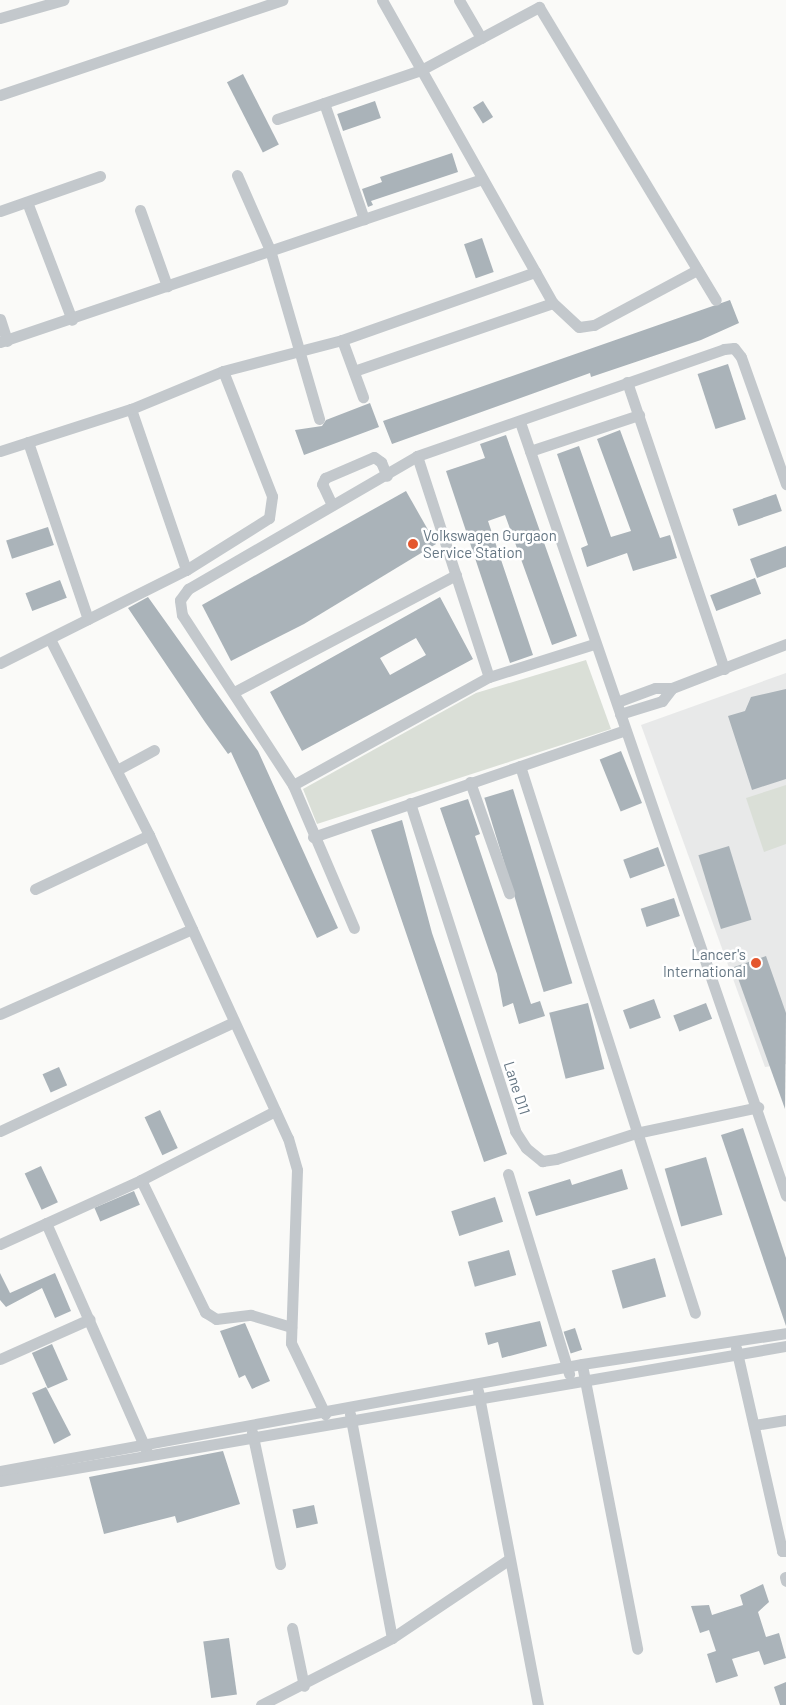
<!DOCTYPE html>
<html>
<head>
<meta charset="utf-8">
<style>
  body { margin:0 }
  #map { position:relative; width:786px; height:1705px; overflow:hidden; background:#fafaf8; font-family:Barlow,sans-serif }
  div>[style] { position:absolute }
  .built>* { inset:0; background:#e8e9e9 }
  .green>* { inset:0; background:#dadfd7 }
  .building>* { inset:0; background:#aab3b9; transform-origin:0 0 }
  .minor>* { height:11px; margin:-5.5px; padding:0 5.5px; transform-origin:5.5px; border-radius:5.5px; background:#c3c8cc }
  .dots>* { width:14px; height:14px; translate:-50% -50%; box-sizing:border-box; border:2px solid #fff; border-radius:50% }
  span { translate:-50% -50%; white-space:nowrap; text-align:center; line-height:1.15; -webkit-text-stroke:5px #fff; paint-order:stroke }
  .poi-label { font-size:15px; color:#657683 }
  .left { translate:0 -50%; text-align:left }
  .right { translate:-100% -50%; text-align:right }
  .street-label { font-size:15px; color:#657683 }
</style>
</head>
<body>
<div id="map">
  <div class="built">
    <div style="clip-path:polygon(786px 673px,786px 1064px,765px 1067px,641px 725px)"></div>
  </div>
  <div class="green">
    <div style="clip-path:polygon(586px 660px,611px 729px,317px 824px,303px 789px,476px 693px)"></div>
    <div style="clip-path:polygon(786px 785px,786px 844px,764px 852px,746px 798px)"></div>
  </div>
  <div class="building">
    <div style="left:243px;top:74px;width:79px;height:18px;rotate:63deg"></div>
    <div style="left:375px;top:101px;width:18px;height:40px;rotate:71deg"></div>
    <div style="left:483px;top:101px;width:19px;height:12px;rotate:58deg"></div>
    <div style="clip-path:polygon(452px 153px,458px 172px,371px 201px,373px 205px,368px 207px,362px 189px,382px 182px,380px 177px)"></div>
    <div style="left:482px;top:238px;width:36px;height:19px;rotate:71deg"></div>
    <div style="clip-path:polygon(730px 300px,739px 323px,701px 340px,591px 377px,590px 373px,392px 444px,383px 421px)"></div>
    <div style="left:728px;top:364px;width:58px;height:32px;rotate:72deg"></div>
    <div style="clip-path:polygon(370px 403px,379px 427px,304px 455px,295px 430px,322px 426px,326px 420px)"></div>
    <div style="clip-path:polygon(620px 430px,660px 538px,670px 535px,677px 558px,633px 571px,627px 553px,587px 567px,581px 548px,588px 545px,557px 454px,579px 446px,611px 537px,631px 531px,597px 439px)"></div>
    <div style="clip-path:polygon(506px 435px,577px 636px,552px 645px,505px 515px,488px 521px,533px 655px,510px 663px,446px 471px,485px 458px,480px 444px)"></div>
    <div style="clip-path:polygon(406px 491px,436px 544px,304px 624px,231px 661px,202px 605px)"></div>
    <div style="left:776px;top:494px;width:18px;height:46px;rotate:71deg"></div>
    <div style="left:48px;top:527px;width:19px;height:44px;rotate:72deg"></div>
    <div style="clip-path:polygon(786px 546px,786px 567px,757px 578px,750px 559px)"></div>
    <div style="left:755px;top:578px;width:17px;height:48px;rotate:69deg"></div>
    <div style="left:60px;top:580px;width:19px;height:37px;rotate:69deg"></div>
    <div style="clip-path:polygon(148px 597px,258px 751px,338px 928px,317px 938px,231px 752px,228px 754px,205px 722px,128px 608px)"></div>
    <div style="clip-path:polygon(evenodd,440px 597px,473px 659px,302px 751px,270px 692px,440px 597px,416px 638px,426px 655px,390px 675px,380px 658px,416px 638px)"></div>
    <div style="clip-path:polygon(786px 689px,786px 779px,752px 790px,728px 716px,745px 711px,751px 697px)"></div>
    <div style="left:621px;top:751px;width:56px;height:23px;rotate:68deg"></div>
    <div style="left:513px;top:789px;width:203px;height:30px;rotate:73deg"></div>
    <div style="clip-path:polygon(468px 799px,480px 834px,475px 836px,531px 1004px,540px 1001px,545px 1016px,519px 1024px,513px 1003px,503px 1007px,497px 974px,440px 808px)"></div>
    <div style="clip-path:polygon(402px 820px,432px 933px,507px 1154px,484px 1162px,371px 830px)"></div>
    <div style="left:729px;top:846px;width:77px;height:32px;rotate:73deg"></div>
    <div style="left:658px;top:847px;width:20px;height:37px;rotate:70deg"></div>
    <div style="left:674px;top:898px;width:19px;height:35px;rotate:72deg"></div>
    <div style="clip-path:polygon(766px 956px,786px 1013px,785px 1109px,734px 967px)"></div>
    <div style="left:654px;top:999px;width:20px;height:33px;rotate:70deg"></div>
    <div style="left:588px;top:1003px;width:68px;height:40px;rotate:76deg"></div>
    <div style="left:706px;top:1003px;width:17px;height:35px;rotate:69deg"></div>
    <div style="left:59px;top:1067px;width:20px;height:18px;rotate:66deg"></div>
    <div style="left:160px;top:1110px;width:42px;height:17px;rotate:65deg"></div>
    <div style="clip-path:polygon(743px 1128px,786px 1258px,786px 1326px,721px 1135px)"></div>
    <div style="left:706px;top:1157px;width:60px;height:43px;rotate:74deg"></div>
    <div style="left:41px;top:1166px;width:40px;height:18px;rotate:65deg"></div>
    <div style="clip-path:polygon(622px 1169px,628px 1189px,536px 1216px,528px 1192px,570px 1179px,572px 1185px)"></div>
    <div style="left:134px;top:1191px;width:15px;height:43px;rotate:67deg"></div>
    <div style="left:495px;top:1197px;width:26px;height:46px;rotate:72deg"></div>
    <div style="left:509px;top:1250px;width:26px;height:43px;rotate:74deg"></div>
    <div style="left:655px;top:1258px;width:40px;height:45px;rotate:74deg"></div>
    <div style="clip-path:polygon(0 1273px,10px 1293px,55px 1273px,71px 1311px,55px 1318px,42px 1288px,6px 1307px,0 1300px)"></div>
    <div style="clip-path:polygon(540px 1321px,547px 1346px,502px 1358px,498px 1342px,488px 1345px,485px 1333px)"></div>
    <div style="clip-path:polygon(245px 1323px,270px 1381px,252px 1389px,245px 1375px,239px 1378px,220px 1331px)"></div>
    <div style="left:575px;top:1328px;width:23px;height:12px;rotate:72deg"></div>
    <div style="left:52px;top:1344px;width:39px;height:22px;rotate:66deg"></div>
    <div style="clip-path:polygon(46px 1387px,71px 1435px,54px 1444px,32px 1393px)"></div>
    <div style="clip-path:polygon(223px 1451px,240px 1504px,177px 1523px,175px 1516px,104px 1534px,89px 1477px)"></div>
    <div style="left:314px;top:1505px;width:19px;height:22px;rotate:78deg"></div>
    <div style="clip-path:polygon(763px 1584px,769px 1602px,758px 1612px,766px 1637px,779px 1633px,786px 1658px,764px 1665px,759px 1651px,732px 1659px,738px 1676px,716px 1683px,707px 1654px,716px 1651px,709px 1630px,700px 1633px,691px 1606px,709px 1605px,712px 1615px,743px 1605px,740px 1595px)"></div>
    <div style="left:229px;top:1638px;width:57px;height:26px;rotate:82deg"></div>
    <div style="clip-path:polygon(786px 1682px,786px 1705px,780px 1705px,774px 1687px)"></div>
  </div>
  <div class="minor">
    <div style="left:382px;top:0;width:348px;rotate:60.6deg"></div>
    <div style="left:553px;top:303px;width:35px;rotate:43deg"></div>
    <div style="left:579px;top:327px;width:15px;rotate:-8deg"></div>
    <div style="left:594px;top:325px;width:117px;rotate:-28.1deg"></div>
    <div style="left:459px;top:0;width:44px;rotate:59.9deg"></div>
    <div style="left:0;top:18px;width:66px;rotate:-15.9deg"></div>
    <div style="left:0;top:95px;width:298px;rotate:-18.6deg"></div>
    <div style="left:324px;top:103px;width:123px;rotate:71deg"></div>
    <div style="left:277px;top:119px;width:152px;rotate:-18.8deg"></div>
    <div style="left:421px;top:70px;width:134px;rotate:-28.1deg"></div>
    <div style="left:539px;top:7px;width:342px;rotate:58.9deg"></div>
    <div style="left:237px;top:175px;width:82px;rotate:66.3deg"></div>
    <div style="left:270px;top:250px;width:176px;rotate:73.8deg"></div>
    <div style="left:27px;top:202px;width:126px;rotate:69.1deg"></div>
    <div style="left:140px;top:210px;width:81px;rotate:70.4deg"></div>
    <div style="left:0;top:211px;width:106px;rotate:-19.3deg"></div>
    <div style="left:0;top:319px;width:23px;rotate:72deg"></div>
    <div style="left:342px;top:340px;width:61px;rotate:69.8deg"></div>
    <div style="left:0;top:342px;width:509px;rotate:-18.68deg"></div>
    <div style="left:354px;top:371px;width:210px;rotate:-18.9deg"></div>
    <div style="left:627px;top:382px;width:303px;rotate:71.3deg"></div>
    <div style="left:131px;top:409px;width:170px;rotate:71.1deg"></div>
    <div style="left:520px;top:422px;width:818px;rotate:71.03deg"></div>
    <div style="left:28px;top:442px;width:187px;rotate:71.3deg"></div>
    <div style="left:0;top:451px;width:138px;rotate:-17.8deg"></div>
    <div style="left:131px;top:409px;width:100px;rotate:-22.4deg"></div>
    <div style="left:223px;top:371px;width:123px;rotate:-14.6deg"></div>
    <div style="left:342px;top:340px;width:205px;rotate:-19.4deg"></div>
    <div style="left:530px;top:451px;width:115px;rotate:-18.3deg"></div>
    <div style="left:417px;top:456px;width:232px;rotate:72deg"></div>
    <div style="left:332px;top:505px;width:23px;rotate:-115deg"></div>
    <div style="left:322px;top:484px;width:7px;rotate:-63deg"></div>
    <div style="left:325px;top:478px;width:53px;rotate:-23.2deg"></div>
    <div style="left:374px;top:457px;width:9px;rotate:36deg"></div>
    <div style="left:381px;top:462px;width:15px;rotate:67deg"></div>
    <div style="left:50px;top:639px;width:220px;rotate:63.2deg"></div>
    <div style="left:149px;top:835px;width:333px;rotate:65.4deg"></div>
    <div style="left:288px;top:1138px;width:33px;rotate:74deg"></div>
    <div style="left:297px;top:1170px;width:173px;rotate:92deg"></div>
    <div style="left:291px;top:1343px;width:79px;rotate:64.4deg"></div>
    <div style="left:0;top:663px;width:208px;rotate:-26.6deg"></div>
    <div style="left:186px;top:570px;width:98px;rotate:-32.1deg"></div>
    <div style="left:269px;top:518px;width:22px;rotate:-82deg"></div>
    <div style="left:272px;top:496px;width:134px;rotate:-111.4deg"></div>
    <div style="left:234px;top:692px;width:251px;rotate:-27.8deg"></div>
    <div style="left:617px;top:702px;width:40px;rotate:-20.2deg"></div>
    <div style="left:655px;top:688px;width:17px"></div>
    <div style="left:672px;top:688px;width:122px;rotate:-21.1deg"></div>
    <div style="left:620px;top:714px;width:44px;rotate:-17.2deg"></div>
    <div style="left:662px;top:701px;width:16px;rotate:-52deg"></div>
    <div style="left:520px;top:766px;width:574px;rotate:72.26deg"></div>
    <div style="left:117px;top:770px;width:42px;rotate:-28.4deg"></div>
    <div style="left:470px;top:782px;width:118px;rotate:70.6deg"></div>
    <div style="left:293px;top:785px;width:224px;rotate:-28.9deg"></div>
    <div style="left:489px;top:677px;width:110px;rotate:-17.4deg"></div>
    <div style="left:410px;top:803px;width:344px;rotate:72.2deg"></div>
    <div style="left:515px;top:1131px;width:20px;rotate:57deg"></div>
    <div style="left:526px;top:1148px;width:21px;rotate:39deg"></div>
    <div style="left:542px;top:1161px;width:14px;rotate:-8deg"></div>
    <div style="left:556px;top:1159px;width:84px;rotate:-18deg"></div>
    <div style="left:636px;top:1133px;width:125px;rotate:-12deg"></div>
    <div style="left:313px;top:837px;width:328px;rotate:-18.9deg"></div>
    <div style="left:35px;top:889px;width:126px;rotate:-25.3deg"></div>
    <div style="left:354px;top:928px;width:155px;rotate:-113.1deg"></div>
    <div style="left:293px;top:785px;width:203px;rotate:-123.1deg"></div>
    <div style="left:182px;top:615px;width:15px;rotate:-98deg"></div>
    <div style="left:180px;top:600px;width:14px;rotate:-54deg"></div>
    <div style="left:188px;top:589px;width:265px;rotate:-30.1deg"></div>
    <div style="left:417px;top:456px;width:325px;rotate:-19.2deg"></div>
    <div style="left:724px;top:349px;width:10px;rotate:-6deg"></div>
    <div style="left:734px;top:348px;width:11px;rotate:52deg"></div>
    <div style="left:741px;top:357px;width:135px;rotate:70.5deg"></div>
    <div style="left:0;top:1014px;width:210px;rotate:-23.9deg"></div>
    <div style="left:0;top:1131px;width:258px;rotate:-25deg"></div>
    <div style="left:508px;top:1174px;width:209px;rotate:73deg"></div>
    <div style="left:141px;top:1180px;width:147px;rotate:64.1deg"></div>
    <div style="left:205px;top:1312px;width:13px;rotate:32deg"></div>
    <div style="left:216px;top:1319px;width:35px;rotate:-7deg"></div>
    <div style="left:251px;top:1315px;width:42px;rotate:16.7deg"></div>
    <div style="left:46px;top:1223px;width:250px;rotate:66.2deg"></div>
    <div style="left:0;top:1244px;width:155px;rotate:-24.4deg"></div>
    <div style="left:141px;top:1180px;width:151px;rotate:-27.2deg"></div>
    <div style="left:736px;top:1348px;width:208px;rotate:77.2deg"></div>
    <div style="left:782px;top:1551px;width:4px"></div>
    <div style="left:0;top:1359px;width:98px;rotate:-24deg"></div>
    <div style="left:583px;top:1370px;width:284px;rotate:79deg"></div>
    <div style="left:478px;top:1391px;width:320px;rotate:79.2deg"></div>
    <div style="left:350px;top:1414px;width:228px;rotate:79.4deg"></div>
    <div style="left:754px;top:1425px;width:32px;rotate:-9deg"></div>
    <div style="left:252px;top:1432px;width:135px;rotate:78deg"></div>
    <div style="left:0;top:1471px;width:592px;rotate:-10.42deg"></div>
    <div style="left:582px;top:1364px;width:206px;rotate:-8.6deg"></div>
    <div style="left:0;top:1481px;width:798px;rotate:-9.75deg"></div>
    <div style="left:785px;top:1577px;width:4px;rotate:76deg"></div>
    <div style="left:292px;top:1628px;width:59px;rotate:78.3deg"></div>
    <div style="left:261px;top:1705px;width:147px;rotate:-27.1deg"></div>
    <div style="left:392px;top:1638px;width:140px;rotate:-33.9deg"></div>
  </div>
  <div class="dots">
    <div style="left:413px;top:544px;background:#e4572e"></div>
    <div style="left:756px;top:963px;background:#e4572e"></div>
  </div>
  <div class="poi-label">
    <span class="left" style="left:423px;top:544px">Volkswagen Gurgaon<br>Service Station</span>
    <span class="right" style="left:746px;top:963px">Lancer's<br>International</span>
  </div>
  <div class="street-label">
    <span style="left:517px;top:1088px;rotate:72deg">Lane D11</span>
  </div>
</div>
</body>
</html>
